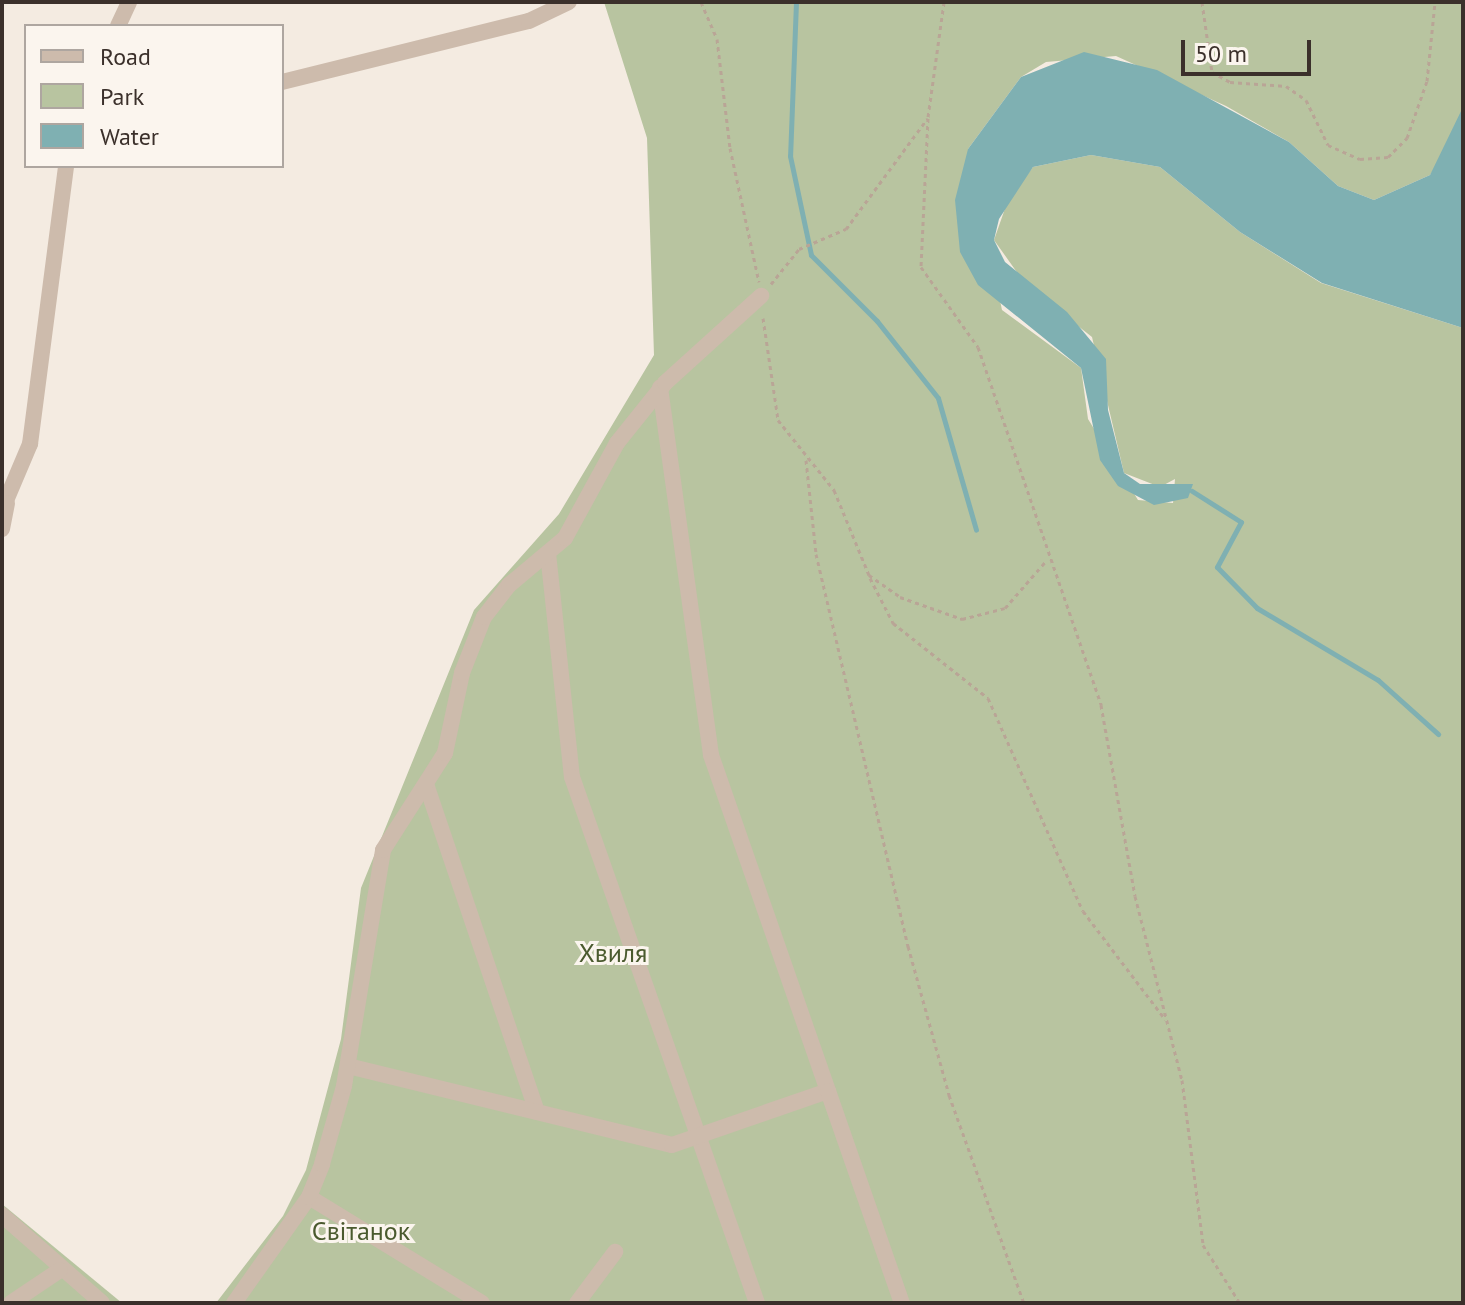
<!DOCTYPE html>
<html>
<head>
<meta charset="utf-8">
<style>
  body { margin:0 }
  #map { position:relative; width:1465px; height:1305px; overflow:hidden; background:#f4ebe1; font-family:"PT Sans",sans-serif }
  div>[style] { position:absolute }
  .green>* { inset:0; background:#b8c4a0 }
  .water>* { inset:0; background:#7fb0b2 }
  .stream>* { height:5px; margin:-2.5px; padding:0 2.5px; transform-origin:2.5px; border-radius:2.5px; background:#7fb0b2 }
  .path>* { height:3px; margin-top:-1.5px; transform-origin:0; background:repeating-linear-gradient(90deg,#b9a596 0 4px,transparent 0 8px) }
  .minor>* { height:16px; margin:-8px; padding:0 8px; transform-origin:8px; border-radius:8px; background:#cdbbac }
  span { translate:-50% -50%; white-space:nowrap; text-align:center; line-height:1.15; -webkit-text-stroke:6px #fbf5ee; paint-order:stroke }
  .park-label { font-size:26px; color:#4a5a2e }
  .frame { position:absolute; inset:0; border:4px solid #3b302b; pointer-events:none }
  .legend { position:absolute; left:24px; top:24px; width:260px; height:144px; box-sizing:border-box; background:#fbf5ee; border:2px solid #aea6a0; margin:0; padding:10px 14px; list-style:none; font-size:24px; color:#3b302b }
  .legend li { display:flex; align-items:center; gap:16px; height:40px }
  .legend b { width:40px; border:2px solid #aea6a0 }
  .scale { position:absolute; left:1181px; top:40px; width:130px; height:36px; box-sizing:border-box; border:4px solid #3b302b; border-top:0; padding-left:10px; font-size:24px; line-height:28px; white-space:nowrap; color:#3b302b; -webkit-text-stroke:6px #fbf5ee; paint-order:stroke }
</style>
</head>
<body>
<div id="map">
  <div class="green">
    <div style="clip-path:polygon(604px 2px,1463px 2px,1463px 107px,1453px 140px,1430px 175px,1374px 200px,1338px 186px,1289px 142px,1226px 106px,1116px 56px,1046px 62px,1021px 77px,968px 149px,1002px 310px,1081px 368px,1088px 419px,1138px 500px,1173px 503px,1175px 479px,1160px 487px,1124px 473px,1092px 337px,1026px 285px,994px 240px,1008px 200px,1033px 167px,1091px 155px,1160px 167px,1240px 232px,1321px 283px,1463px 328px,1463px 1303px,216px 1303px,283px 1216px,306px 1170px,341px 1039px,361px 888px,474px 610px,559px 514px,654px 355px,647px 138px)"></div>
    <div style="clip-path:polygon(2px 1204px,122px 1303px,2px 1303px)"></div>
  </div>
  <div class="water">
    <div style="clip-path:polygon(1084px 52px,1157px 70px,1289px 142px,1338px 186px,1374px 200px,1430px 175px,1463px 107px,1463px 328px,1322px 283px,1240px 232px,1160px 167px,1091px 155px,1033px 167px,999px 219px,994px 240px,1005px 262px,1067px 312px,1106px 359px,1108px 410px,1124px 473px,1140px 484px,1193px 484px,1188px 498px,1154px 505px,1118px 486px,1100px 460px,1081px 368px,978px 285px,960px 252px,955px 200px,968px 149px,1021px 77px)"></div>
  </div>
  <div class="stream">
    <div style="left:796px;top:2px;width:154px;rotate:92.2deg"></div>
    <div style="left:790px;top:156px;width:101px;rotate:78deg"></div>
    <div style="left:811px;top:255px;width:93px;rotate:45deg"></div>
    <div style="left:877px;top:321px;width:98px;rotate:51.6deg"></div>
    <div style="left:938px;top:398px;width:137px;rotate:73.9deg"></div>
    <div style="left:1192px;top:491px;width:58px;rotate:32.3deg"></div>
    <div style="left:1241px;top:522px;width:51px;rotate:118.1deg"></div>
    <div style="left:1217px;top:567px;width:57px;rotate:45.7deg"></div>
    <div style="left:1257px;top:608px;width:141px;rotate:30.8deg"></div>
    <div style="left:1378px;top:680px;width:81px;rotate:42deg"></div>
  </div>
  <div class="path">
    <div style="left:701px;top:2px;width:40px;rotate:66.6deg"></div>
    <div style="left:717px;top:39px;width:110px;rotate:83.2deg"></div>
    <div style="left:730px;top:148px;width:137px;rotate:77.8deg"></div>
    <div style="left:944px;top:2px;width:117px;rotate:97.9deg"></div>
    <div style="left:928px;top:118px;width:149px;rotate:92.7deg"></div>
    <div style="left:921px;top:267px;width:98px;rotate:54.5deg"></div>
    <div style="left:978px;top:347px;width:379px;rotate:71deg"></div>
    <div style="left:1101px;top:705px;width:194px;rotate:79.9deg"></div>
    <div style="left:1135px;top:896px;width:190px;rotate:75.7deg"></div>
    <div style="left:1182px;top:1080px;width:166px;rotate:82.7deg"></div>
    <div style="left:1203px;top:1245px;width:69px;rotate:57.5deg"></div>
    <div style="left:1202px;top:2px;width:71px;rotate:81.9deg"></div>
    <div style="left:1212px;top:72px;width:21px;rotate:29deg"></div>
    <div style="left:1230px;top:82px;width:56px;rotate:4.1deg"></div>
    <div style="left:1286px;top:86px;width:24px;rotate:35deg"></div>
    <div style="left:1306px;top:100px;width:50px;rotate:63.9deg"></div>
    <div style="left:1328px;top:145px;width:35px;rotate:24deg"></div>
    <div style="left:1360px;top:159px;width:28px;rotate:-4deg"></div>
    <div style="left:1388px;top:157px;width:27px;rotate:-45deg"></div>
    <div style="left:1407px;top:138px;width:60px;rotate:-70.7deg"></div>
    <div style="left:1427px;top:81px;width:79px;rotate:-84.2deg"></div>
    <div style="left:771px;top:284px;width:45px;rotate:-51.3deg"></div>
    <div style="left:799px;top:249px;width:51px;rotate:-23.1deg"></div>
    <div style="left:846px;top:229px;width:137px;rotate:-53.6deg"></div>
    <div style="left:763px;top:318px;width:103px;rotate:81.6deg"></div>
    <div style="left:778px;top:420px;width:90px;rotate:51.3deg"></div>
    <div style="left:834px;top:490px;width:92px;rotate:67.6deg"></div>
    <div style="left:869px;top:575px;width:38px;rotate:35deg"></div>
    <div style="left:900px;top:597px;width:66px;rotate:19.5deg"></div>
    <div style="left:962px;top:619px;width:44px;rotate:-14.3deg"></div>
    <div style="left:1005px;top:608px;width:62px;rotate:-48.9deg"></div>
    <div style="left:806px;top:460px;width:95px;rotate:83.9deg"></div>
    <div style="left:816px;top:554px;width:403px;rotate:76.8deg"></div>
    <div style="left:908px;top:946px;width:155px;rotate:74.6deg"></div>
    <div style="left:949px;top:1095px;width:221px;rotate:70.2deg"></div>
    <div style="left:870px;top:578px;width:51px;rotate:62.9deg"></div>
    <div style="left:893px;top:623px;width:121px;rotate:38.3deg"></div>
    <div style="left:988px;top:698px;width:233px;rotate:66deg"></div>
    <div style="left:1083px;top:911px;width:136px;rotate:52.8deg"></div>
  </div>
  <div class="minor">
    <div style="left:118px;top:26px;width:26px;rotate:-65deg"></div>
    <div style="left:282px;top:82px;width:254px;rotate:-13.9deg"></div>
    <div style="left:529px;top:21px;width:44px;rotate:-25.4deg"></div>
    <div style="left:2px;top:510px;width:72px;rotate:-67deg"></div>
    <div style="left:30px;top:444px;width:280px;rotate:-82.6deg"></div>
    <div style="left:2px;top:529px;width:26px;rotate:-79deg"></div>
    <div style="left:548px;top:553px;width:225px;rotate:83.9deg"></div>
    <div style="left:572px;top:777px;width:558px;rotate:70.62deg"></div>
    <div style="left:427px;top:787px;width:343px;rotate:71.3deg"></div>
    <div style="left:348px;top:1066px;width:333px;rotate:13.7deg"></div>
    <div style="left:672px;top:1145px;width:165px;rotate:-19.1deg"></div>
    <div style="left:828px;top:1091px;width:356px;rotate:-109.2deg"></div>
    <div style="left:711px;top:755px;width:371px;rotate:-97.9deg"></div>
    <div style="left:828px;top:1091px;width:225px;rotate:70.8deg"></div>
    <div style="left:309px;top:1197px;width:203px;rotate:31.5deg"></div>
    <div style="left:2px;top:1215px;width:133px;rotate:41.3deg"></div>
    <div style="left:11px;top:1303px;width:59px;rotate:-34deg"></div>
    <div style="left:234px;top:1303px;width:130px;rotate:-54.7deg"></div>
    <div style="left:309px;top:1197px;width:35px;rotate:-68deg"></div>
    <div style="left:322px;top:1164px;width:81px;rotate:-74.2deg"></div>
    <div style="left:344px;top:1086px;width:239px;rotate:-80.6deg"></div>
    <div style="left:383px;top:850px;width:115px;rotate:-57.4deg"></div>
    <div style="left:445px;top:753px;width:82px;rotate:-78deg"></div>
    <div style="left:462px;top:673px;width:60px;rotate:-68.6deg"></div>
    <div style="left:484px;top:617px;width:41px;rotate:-52deg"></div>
    <div style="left:509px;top:585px;width:73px;rotate:-40deg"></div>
    <div style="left:565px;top:538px;width:108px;rotate:-61.3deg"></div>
    <div style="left:617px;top:443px;width:77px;rotate:-51.3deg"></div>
    <div style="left:665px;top:383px;width:130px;rotate:-42.2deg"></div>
    <div style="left:577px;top:1303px;width:64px;rotate:-53.3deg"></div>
  </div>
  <div class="park-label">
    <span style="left:613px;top:953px">Хвиля</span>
    <span style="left:361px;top:1231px">Світанок</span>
  </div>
  <div class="frame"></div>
  <ul class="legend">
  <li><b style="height:10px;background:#cdbbac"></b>Road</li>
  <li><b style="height:22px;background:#b8c4a0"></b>Park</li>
  <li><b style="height:22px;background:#7fb0b2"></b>Water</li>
  </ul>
  <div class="scale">50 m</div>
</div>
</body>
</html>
